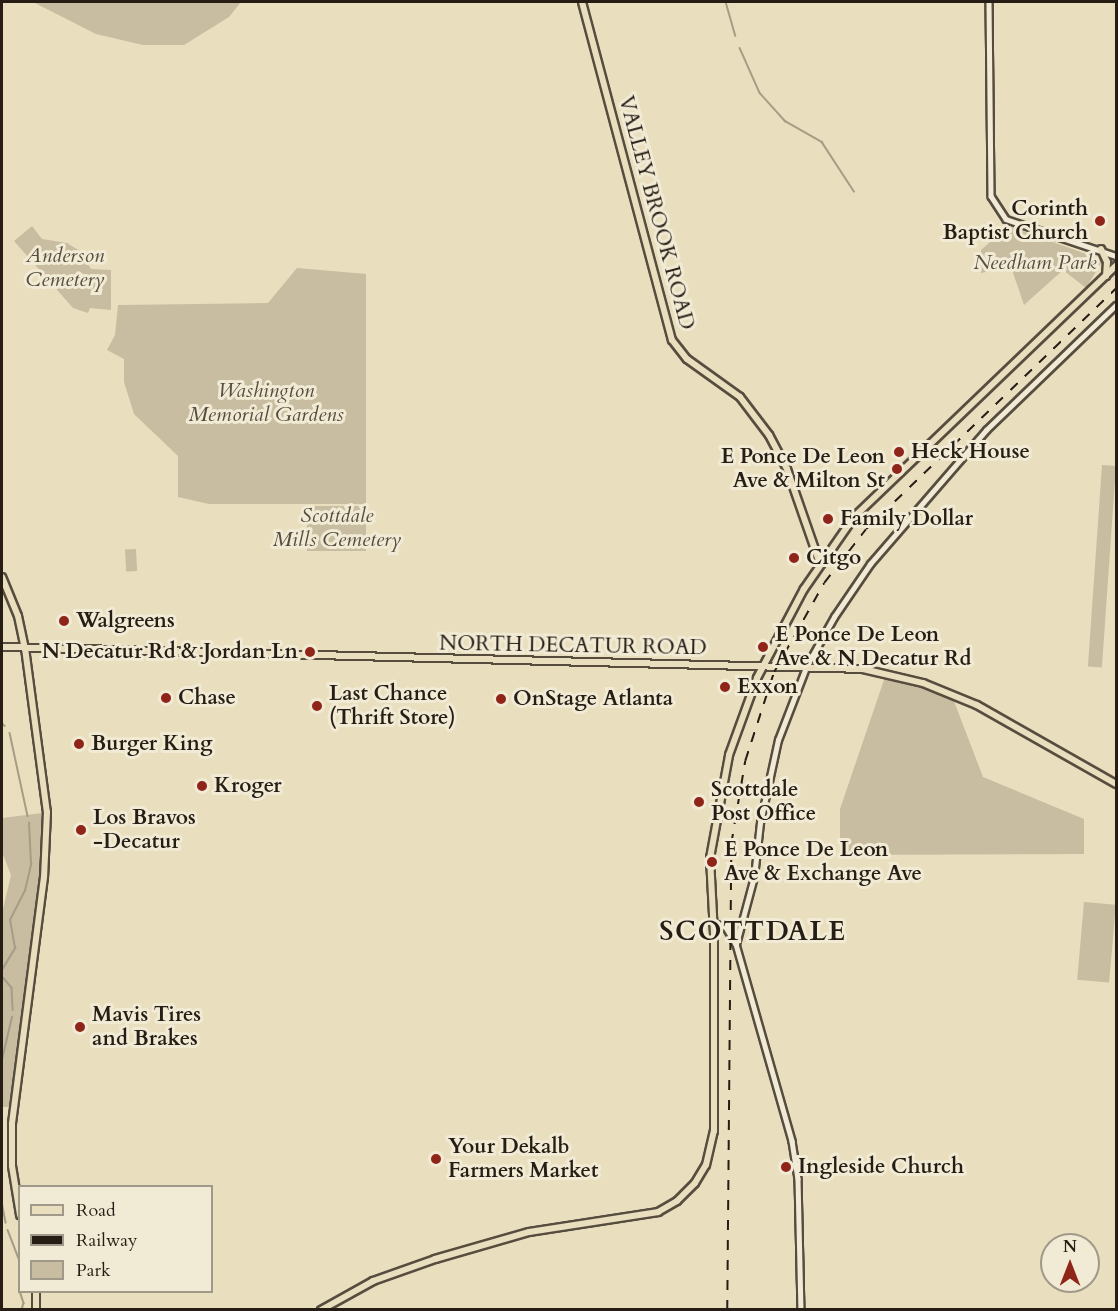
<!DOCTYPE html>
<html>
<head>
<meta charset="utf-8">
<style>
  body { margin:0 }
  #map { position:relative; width:1118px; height:1311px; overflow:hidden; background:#e9debd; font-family:Cardo,serif }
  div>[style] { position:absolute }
  .green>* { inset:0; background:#c8bda0; transform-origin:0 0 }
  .stream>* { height:1.5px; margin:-0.75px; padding:0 0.75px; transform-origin:0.75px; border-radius:0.75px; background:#a79c84 }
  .roads { filter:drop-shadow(2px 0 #574d3f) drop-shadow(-2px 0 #574d3f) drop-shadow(0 2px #574d3f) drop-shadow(0 -2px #574d3f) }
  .minor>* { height:4.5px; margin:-2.25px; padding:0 2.25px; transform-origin:2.25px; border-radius:2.25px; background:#f1ead4 }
  .major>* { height:6px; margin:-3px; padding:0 3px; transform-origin:3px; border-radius:3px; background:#e9debd }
  .rail>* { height:1.5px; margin-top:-0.75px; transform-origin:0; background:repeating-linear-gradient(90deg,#261d15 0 10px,transparent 0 20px) }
  .dots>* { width:16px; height:16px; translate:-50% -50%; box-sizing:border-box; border:3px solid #f1ead4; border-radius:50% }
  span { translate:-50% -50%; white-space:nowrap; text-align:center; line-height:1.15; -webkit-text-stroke:6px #f1ead4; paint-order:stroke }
  .poi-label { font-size:21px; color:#261d15; font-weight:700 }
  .right { translate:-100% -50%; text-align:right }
  .left { translate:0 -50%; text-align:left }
  .street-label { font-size:21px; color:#261d15 }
  .park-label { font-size:21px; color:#574d3f; font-style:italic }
  .district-label { font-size:27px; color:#261d15; font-weight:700; letter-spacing:1.5px }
  .frame { position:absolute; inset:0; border:3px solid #261d15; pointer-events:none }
  .legend { position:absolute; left:18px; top:1185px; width:195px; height:108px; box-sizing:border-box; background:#f1ead4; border:2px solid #a09888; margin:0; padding:8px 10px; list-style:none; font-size:18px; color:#261d15 }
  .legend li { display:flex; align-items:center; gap:12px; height:30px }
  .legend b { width:30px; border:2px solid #a09888 }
  .north { position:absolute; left:1040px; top:1233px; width:60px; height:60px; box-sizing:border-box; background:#f1ead4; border:2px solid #a09888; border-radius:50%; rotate:0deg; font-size:16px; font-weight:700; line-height:24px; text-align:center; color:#261d15 }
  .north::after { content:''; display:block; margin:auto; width:21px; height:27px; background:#8f2418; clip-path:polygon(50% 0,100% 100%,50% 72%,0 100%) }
</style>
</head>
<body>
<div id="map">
  <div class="green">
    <div style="clip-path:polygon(33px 2px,241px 2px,229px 17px,184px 45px,143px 45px,96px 34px)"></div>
    <div style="clip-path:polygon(32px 226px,42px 239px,67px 243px,80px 251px,91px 269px,111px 270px,111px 310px,90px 308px,88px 313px,73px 308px,14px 241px)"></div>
    <div style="clip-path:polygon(1008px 226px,1103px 260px,1086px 288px,1063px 270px,1024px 305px,1011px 267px,981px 273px,981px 250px)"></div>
    <div style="clip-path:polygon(297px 268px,366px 274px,366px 504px,209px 504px,178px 497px,178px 456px,134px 414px,124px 382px,124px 359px,107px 350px,115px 335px,118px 305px,268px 303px)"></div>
    <div style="left:1102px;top:465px;width:14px;height:202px;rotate:4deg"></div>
    <div style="left:307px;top:506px;width:59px;height:45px"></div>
    <div style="left:136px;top:549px;width:22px;height:11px;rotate:87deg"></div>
    <div style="clip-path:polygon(886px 674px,952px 696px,983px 777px,1084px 819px,1084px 854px,840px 855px,840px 809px)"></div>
    <div style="clip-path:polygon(42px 813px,49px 857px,15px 1107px,2px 1107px,2px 913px,11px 875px,2px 852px,2px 818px)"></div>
    <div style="left:1084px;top:902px;width:32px;height:78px;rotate:5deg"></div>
  </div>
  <div class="stream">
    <div style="left:726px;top:2px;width:35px;rotate:74deg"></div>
    <div style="left:740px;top:48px;width:49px;rotate:66deg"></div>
    <div style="left:760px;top:93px;width:38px;rotate:48deg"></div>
    <div style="left:785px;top:121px;width:43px;rotate:29.6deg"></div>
    <div style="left:822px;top:142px;width:59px;rotate:56.9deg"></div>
    <div style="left:2px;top:723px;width:4px;rotate:45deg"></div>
    <div style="left:10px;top:733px;width:85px;rotate:77.8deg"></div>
    <div style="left:2px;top:970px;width:26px;rotate:-59deg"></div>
    <div style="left:15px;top:948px;width:28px;rotate:-100deg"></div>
    <div style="left:10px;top:920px;width:33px;rotate:-63deg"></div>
    <div style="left:25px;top:891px;width:28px;rotate:-77deg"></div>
    <div style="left:31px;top:864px;width:41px;rotate:-92.8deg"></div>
    <div style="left:2px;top:976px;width:16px;rotate:50deg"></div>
    <div style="left:12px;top:988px;width:22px;rotate:87deg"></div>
    <div style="left:2px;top:1060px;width:44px;rotate:-76.9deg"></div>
    <div style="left:2px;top:1202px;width:21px;rotate:79deg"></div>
    <div style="left:8px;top:1230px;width:33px;rotate:69deg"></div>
    <div style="left:20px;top:1291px;width:13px;rotate:72deg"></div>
    <div style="left:24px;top:1303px;width:7px;rotate:106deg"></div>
  </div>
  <div class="roads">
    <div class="minor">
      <div style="left:989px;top:2px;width:194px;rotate:89.4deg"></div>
      <div style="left:991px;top:196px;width:27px;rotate:57deg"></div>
      <div style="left:1006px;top:219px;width:116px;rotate:18.6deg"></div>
      <div style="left:713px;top:923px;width:14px;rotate:17deg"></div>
      <div style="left:726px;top:927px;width:20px;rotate:60deg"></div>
      <div style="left:736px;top:944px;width:205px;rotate:74.1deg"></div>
      <div style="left:792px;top:1141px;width:38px;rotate:81deg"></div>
      <div style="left:798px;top:1179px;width:131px;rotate:88.7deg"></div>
      <div style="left:736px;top:944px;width:69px;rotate:-75deg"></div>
      <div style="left:754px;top:877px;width:54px;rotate:-83.7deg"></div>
      <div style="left:760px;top:823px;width:85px;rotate:-77.8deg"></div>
      <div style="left:778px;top:740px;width:80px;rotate:-68.9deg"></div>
      <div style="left:807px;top:665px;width:55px;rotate:-60.6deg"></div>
      <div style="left:834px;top:617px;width:64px;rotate:-55.8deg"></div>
      <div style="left:870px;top:564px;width:177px;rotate:-49.1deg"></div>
      <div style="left:986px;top:430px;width:180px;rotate:-43.9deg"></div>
    </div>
    <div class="major">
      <div style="left:582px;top:2px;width:350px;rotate:75.1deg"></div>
      <div style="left:672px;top:340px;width:24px;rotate:52deg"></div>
      <div style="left:687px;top:359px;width:65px;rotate:35.6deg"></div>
      <div style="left:740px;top:397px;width:48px;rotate:52.7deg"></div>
      <div style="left:769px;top:435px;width:38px;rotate:62deg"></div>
      <div style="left:787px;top:469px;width:101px;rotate:70.8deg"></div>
      <div style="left:1101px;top:249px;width:14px;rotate:65deg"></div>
      <div style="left:1107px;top:262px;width:14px;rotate:94deg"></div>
      <div style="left:2px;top:577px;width:42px;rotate:67.7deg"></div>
      <div style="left:18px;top:616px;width:33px;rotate:78deg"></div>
      <div style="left:25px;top:648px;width:165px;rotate:82.4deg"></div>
      <div style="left:47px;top:812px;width:65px;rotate:92.6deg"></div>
      <div style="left:44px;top:877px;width:249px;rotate:97.4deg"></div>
      <div style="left:12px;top:1124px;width:42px;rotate:90deg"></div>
      <div style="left:12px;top:1166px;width:50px;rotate:80.7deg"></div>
      <div style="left:2px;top:647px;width:861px;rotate:1.46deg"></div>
      <div style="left:863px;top:669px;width:62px;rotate:13.1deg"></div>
      <div style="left:923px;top:683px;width:58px;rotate:22.2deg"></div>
      <div style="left:977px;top:705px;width:160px;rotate:29.6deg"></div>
      <div style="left:36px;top:1310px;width:18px;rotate:-90deg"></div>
      <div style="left:321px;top:1310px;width:60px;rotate:-29.1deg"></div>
      <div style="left:373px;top:1281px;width:66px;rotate:-19.5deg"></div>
      <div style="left:435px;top:1259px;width:98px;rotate:-16deg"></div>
      <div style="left:529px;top:1232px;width:131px;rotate:-8.8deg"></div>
      <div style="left:658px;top:1212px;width:22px;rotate:-30deg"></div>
      <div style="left:677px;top:1201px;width:25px;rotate:-45deg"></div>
      <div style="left:695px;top:1183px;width:21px;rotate:-59deg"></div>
      <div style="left:706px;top:1165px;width:35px;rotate:-77deg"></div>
      <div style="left:714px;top:1131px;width:197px;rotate:-90deg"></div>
      <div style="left:714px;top:934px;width:76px;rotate:-93deg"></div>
      <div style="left:710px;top:858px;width:105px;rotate:-79.5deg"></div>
      <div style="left:729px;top:755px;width:82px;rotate:-70deg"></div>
      <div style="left:757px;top:678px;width:101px;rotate:-62.2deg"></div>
      <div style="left:804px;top:589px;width:88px;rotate:-55.2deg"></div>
      <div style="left:854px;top:517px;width:363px;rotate:-43.8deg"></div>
    </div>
  </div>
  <div class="rail">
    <div style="left:727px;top:1310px;width:466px;rotate:-89.5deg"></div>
    <div style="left:731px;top:844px;width:84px;rotate:-80.4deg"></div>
    <div style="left:745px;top:761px;width:94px;rotate:-72deg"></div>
    <div style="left:774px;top:672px;width:102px;rotate:-60.7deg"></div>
    <div style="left:824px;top:583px;width:68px;rotate:-52.1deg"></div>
    <div style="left:866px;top:529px;width:347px;rotate:-43.9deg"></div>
  </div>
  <div class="dots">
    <div style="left:1100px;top:221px;background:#8f2418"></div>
    <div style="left:899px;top:452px;background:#8f2418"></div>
    <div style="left:897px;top:469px;background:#8f2418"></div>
    <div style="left:828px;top:519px;background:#8f2418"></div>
    <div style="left:794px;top:558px;background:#8f2418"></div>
    <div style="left:64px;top:621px;background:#8f2418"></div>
    <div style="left:763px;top:647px;background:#8f2418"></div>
    <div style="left:310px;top:652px;background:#8f2418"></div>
    <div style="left:725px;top:687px;background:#8f2418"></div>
    <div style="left:166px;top:698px;background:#8f2418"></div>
    <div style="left:501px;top:699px;background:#8f2418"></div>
    <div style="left:317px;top:706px;background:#8f2418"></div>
    <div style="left:79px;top:744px;background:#8f2418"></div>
    <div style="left:202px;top:786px;background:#8f2418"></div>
    <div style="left:699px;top:802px;background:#8f2418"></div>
    <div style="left:81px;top:830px;background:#8f2418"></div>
    <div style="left:712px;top:862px;background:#8f2418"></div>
    <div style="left:80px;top:1027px;background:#8f2418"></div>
    <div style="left:436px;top:1159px;background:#8f2418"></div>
    <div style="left:786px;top:1167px;background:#8f2418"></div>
  </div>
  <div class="poi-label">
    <span class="right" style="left:1088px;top:221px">Corinth<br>Baptist Church</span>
    <span class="left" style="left:911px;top:452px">Heck House</span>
    <span class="right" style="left:885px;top:469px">E Ponce De Leon<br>Ave &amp; Milton St</span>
    <span class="left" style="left:840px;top:519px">Family Dollar</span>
    <span class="left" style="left:806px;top:558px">Citgo</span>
    <span class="left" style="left:76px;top:621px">Walgreens</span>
    <span class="left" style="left:775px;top:647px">E Ponce De Leon<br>Ave &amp; N Decatur Rd</span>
    <span class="right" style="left:298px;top:652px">N Decatur Rd &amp; Jordan Ln</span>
    <span class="left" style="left:737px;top:687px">Exxon</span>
    <span class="left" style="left:329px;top:706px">Last Chance<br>(Thrift Store)</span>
    <span class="left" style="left:178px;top:698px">Chase</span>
    <span class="left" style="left:513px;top:699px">OnStage Atlanta</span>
    <span class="left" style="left:91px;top:744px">Burger King</span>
    <span class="left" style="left:214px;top:786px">Kroger</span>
    <span class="left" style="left:711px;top:802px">Scottdale<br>Post Office</span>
    <span class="left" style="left:93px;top:830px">Los Bravos<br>-Decatur</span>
    <span class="left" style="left:724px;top:862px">E Ponce De Leon<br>Ave &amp; Exchange Ave</span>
    <span class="left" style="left:92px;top:1027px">Mavis Tires<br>and Brakes</span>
    <span class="left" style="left:448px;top:1159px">Your Dekalb<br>Farmers Market</span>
    <span class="left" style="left:798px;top:1167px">Ingleside Church</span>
  </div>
  <div class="street-label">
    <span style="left:656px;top:213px;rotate:75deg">VALLEY BROOK ROAD</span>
    <span style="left:573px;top:646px;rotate:1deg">NORTH DECATUR ROAD</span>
  </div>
  <div class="park-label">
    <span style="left:65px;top:268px">Anderson<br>Cemetery</span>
    <span style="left:1035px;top:263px">Needham Park</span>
    <span style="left:266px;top:403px">Washington<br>Memorial Gardens</span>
    <span style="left:337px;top:528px">Scottdale<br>Mills Cemetery</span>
  </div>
  <div class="district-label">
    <span style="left:753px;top:932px">SCOTTDALE</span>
  </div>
  <div class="frame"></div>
  <ul class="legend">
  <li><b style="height:8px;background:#e9debd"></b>Road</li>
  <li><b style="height:8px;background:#261d15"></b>Railway</li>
  <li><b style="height:16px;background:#c8bda0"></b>Park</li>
  </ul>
  <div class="north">N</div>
</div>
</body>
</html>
